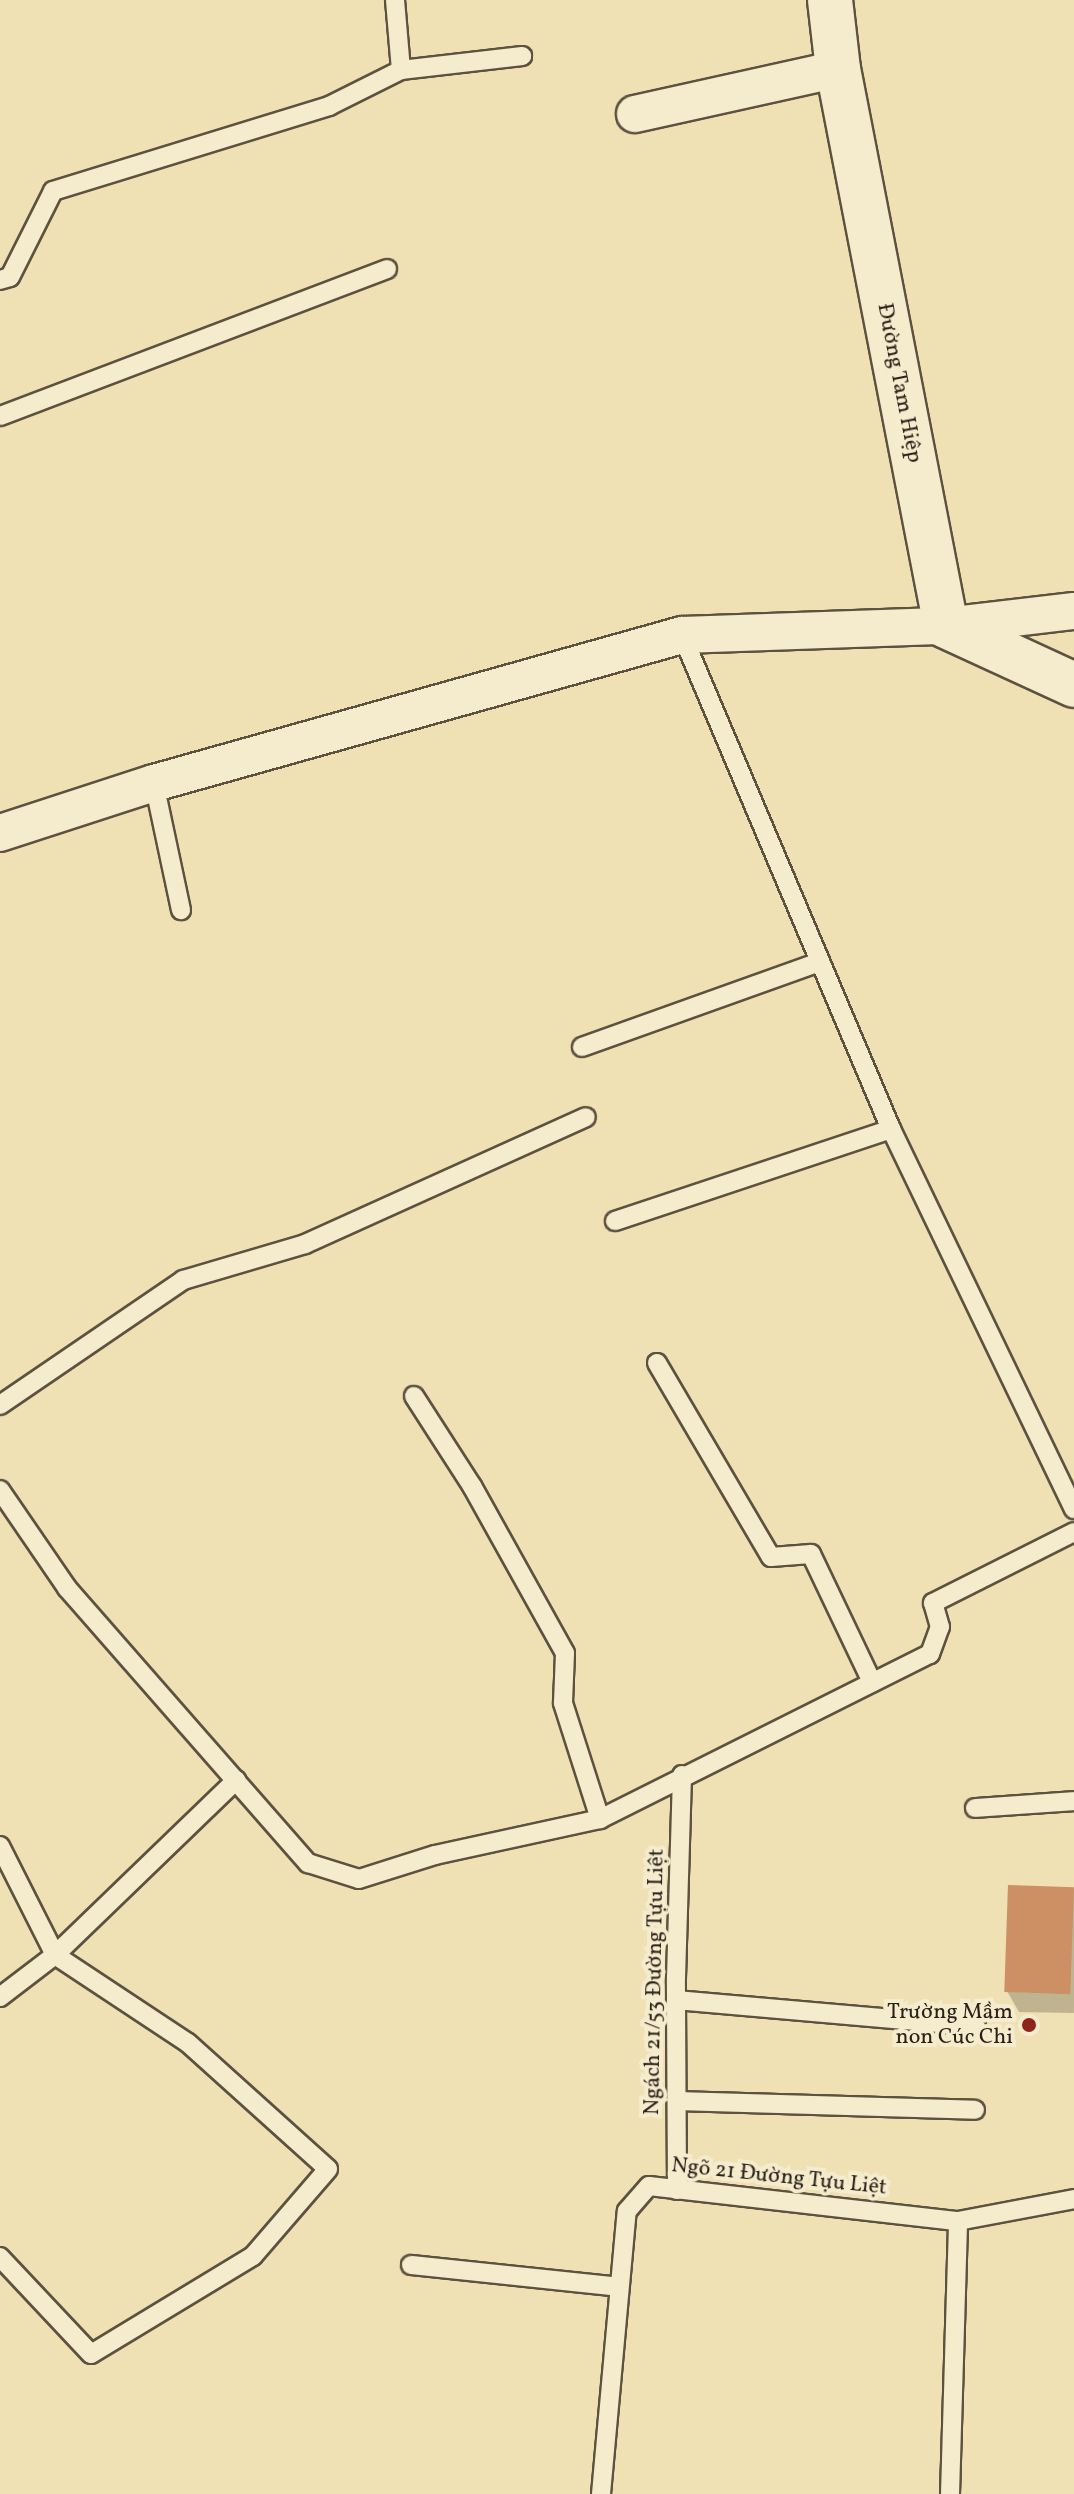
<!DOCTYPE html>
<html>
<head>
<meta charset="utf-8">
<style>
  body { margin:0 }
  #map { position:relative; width:1074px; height:2494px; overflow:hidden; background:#efe1b3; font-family:Vollkorn,serif }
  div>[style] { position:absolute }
  .shadow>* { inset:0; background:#0003 }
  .building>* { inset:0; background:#cd8f64; transform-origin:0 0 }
  .roads { filter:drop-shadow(2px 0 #5d5140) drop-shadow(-2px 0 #5d5140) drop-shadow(0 2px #5d5140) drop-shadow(0 -2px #5d5140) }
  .lane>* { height:18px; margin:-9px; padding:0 9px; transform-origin:9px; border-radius:9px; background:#f5ecce }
  .street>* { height:36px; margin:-18px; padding:0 18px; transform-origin:18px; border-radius:18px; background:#f5ecce }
  .secondary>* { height:44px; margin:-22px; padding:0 22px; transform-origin:22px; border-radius:22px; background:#f5ecce }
  .dots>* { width:22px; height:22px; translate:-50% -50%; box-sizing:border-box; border:4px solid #f5ecce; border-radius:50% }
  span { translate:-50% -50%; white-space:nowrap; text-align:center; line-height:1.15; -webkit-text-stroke:8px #f5ecce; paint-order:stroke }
  .street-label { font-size:22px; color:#2c2119 }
  .poi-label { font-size:22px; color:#2c2119 }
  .right { translate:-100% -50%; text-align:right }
</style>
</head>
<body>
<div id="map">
  <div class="shadow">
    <div style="clip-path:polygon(1074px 1889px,1074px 2013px,1019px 2012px,1007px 1991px)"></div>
  </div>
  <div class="building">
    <div style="left:1008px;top:1885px;width:66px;height:107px;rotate:2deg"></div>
  </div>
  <div class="roads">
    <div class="lane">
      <div style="left:395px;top:0;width:70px;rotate:85.1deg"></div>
      <div style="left:0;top:280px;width:10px;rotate:-17deg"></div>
      <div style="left:10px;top:277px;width:96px;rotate:-63.4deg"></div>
      <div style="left:53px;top:191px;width:289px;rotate:-17.1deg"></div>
      <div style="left:329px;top:106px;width:80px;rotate:-26.6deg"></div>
      <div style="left:401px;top:70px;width:122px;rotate:-6.6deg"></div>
      <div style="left:0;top:416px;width:414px;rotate:-20.8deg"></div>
      <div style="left:682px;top:635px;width:536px;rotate:67.07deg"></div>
      <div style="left:891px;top:1129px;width:422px;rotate:64.3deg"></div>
      <div style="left:154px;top:783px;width:130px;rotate:78deg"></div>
      <div style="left:582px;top:1047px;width:253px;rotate:-19.7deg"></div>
      <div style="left:615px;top:1221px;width:291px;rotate:-18.4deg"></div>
      <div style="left:657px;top:1363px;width:225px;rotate:59.6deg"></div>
      <div style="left:771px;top:1557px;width:40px;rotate:-4.3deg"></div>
      <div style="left:811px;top:1554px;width:142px;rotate:64.5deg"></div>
      <div style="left:414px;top:1396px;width:107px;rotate:57.2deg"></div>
      <div style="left:472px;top:1486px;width:191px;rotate:60.9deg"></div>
      <div style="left:565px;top:1653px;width:50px;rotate:92.3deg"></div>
      <div style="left:563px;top:1703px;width:122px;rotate:72.3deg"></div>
      <div style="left:0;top:1405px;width:222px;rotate:-34.3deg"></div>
      <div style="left:183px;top:1280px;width:127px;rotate:-16.4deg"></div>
      <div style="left:305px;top:1244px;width:308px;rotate:-24.3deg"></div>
      <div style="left:0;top:1490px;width:119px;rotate:55.6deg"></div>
      <div style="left:67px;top:1588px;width:366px;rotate:48.8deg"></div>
      <div style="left:308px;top:1863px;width:53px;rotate:17.4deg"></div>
      <div style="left:359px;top:1879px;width:80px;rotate:-17.5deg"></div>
      <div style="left:435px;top:1855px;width:169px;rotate:-12.3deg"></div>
      <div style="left:600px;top:1819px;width:369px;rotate:-26.6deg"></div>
      <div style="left:930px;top:1654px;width:29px;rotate:-70deg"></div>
      <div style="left:940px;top:1627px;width:25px;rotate:-106deg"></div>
      <div style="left:933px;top:1603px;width:158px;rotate:-26.7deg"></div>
      <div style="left:975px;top:1808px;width:99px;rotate:-4deg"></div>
      <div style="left:0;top:1846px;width:122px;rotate:63.2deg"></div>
      <div style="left:55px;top:1955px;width:252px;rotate:-44deg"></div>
      <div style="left:0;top:1997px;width:69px;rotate:-37.4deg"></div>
      <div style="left:55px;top:1955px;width:159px;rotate:33.5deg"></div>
      <div style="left:188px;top:2043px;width:188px;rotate:42deg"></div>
      <div style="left:328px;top:2169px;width:115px;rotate:130.8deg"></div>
      <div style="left:253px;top:2256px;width:189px;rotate:148.8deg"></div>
      <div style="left:91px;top:2354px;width:133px;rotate:-133.2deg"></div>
      <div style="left:676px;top:2000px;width:301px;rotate:5deg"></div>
      <div style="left:677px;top:2101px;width:298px;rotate:1.7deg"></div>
      <div style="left:677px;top:2190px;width:212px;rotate:-90.3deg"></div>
      <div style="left:676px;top:1978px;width:203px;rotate:-88.3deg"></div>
      <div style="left:411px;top:2265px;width:209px;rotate:6deg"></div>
      <div style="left:601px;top:2494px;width:284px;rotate:-84.8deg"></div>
      <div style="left:627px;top:2211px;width:33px;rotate:-49deg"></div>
      <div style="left:649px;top:2186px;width:311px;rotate:6.5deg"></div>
      <div style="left:958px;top:2221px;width:118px;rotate:-10.7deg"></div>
      <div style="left:950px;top:2494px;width:273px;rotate:-88.3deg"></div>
    </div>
    <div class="street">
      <div style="left:635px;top:114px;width:208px;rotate:-12.5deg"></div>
      <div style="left:0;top:833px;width:162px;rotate:-18deg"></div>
      <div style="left:154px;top:783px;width:548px;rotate:-15.66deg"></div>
      <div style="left:682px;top:635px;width:264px;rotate:-2deg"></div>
      <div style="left:946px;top:626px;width:129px;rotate:-6.7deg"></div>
    </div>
    <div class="secondary">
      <div style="left:830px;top:0;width:69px;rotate:83.4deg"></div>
      <div style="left:838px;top:69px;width:567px;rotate:79.03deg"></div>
      <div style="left:946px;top:626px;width:141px;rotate:24.7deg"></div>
    </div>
  </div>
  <div class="dots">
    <div style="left:1029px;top:2025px;background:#8f2418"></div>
  </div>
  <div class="street-label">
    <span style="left:899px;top:383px;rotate:79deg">Đường Tam Hiệp</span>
    <span style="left:655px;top:1982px;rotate:-89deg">Ngách 21/53 Đường Tựu Liệt</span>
    <span style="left:779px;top:2177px;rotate:6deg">Ngõ 21 Đường Tựu Liệt</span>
  </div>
  <div class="poi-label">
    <span class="right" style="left:1013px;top:2025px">Trường Mầm<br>non Cúc Chi</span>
  </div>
</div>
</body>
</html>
